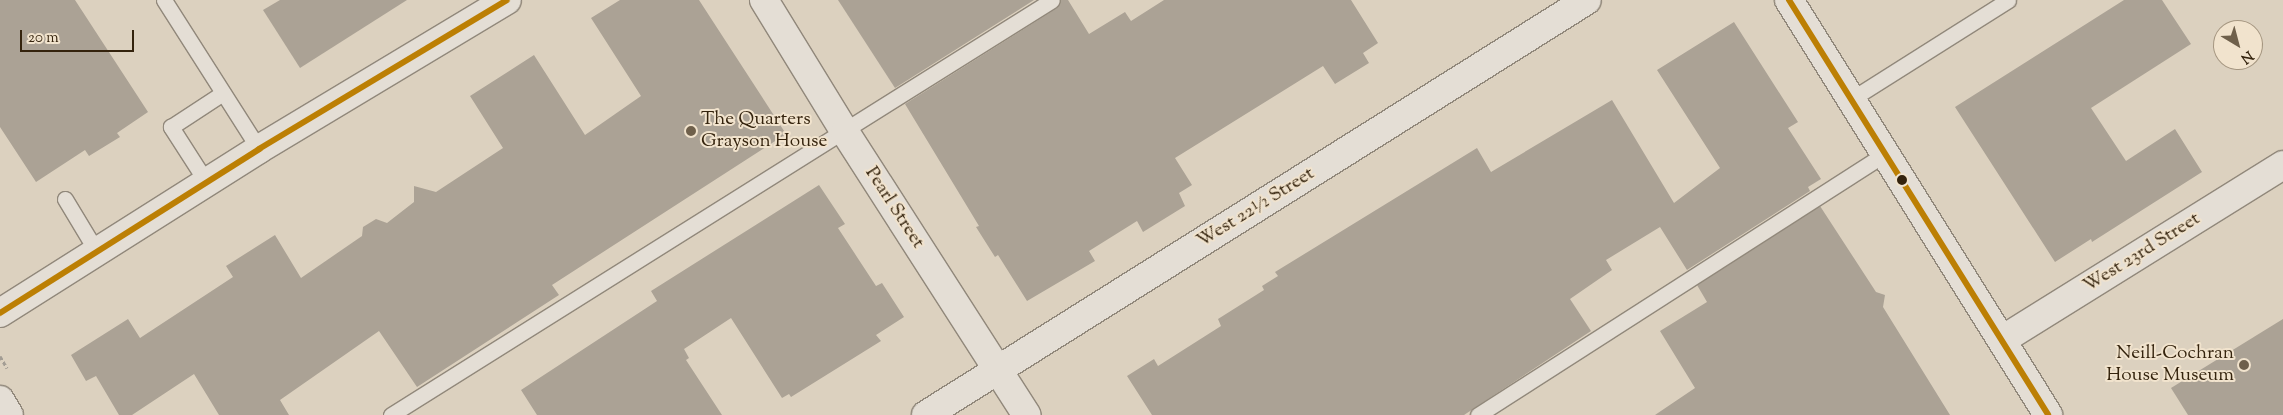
<!DOCTYPE html>
<html>
<head>
<meta charset="utf-8">
<style>
  body { margin:0 }
  #map { position:relative; width:2283px; height:415px; overflow:hidden; background:#dcd1bf; font-family:"Sorts Mill Goudy",serif }
  div>[style] { position:absolute }
  .building>* { inset:0; background:#aba295 }
  .path>* { height:3px; margin-top:-1.5px; transform-origin:0; background:repeating-linear-gradient(90deg,#a39d94 0 4px,transparent 0 6.5px) }
  .roads { filter:drop-shadow(1px 0 #91887b) drop-shadow(-1px 0 #91887b) drop-shadow(0 1px #91887b) drop-shadow(0 -1px #91887b) }
  .service>* { height:15px; margin:-7.5px; padding:0 7.5px; transform-origin:7.5px; border-radius:7.5px; background:#e4ded5 }
  .minor>* { height:28px; margin:-14px; padding:0 14px; transform-origin:14px; border-radius:14px; background:#e4ded5 }
  .tertiary>* { height:28px; margin:-14px; padding:0 14px; transform-origin:14px; border-radius:14px; background:#e4ded5 }
  .bus-1>* { height:6px; margin:-3px; padding:0 3px; transform-origin:3px; border-radius:3px; background:#bc7f04 }
  .dots>* { width:14px; height:14px; translate:-50% -50%; box-sizing:border-box; border:2px solid #f1e3cd; border-radius:50% }
  span { translate:-50% -50%; white-space:nowrap; text-align:center; line-height:1.15; -webkit-text-stroke:4px #f1e3cd; paint-order:stroke }
  .poi-label { font-size:19px; color:#34230d }
  .left { translate:0 -50%; text-align:left }
  .right { translate:-100% -50%; text-align:right }
  .street-label { font-size:19px; color:#34230d }
  .north { position:absolute; left:2213px; top:20px; width:50px; height:50px; box-sizing:border-box; background:#f1e3cd; border:1px solid #a59680; border-radius:50%; rotate:143deg; font-size:14px; font-weight:700; line-height:20px; text-align:center; color:#34230d }
  .north::after { content:''; display:block; margin:auto; width:18px; height:22px; background:#6f604b; clip-path:polygon(50% 0,100% 100%,50% 72%,0 100%) }
  .scale { position:absolute; left:20px; top:30px; width:114px; height:22px; box-sizing:border-box; border:2px solid #34230d; border-top:0; padding-left:6px; font-size:15px; line-height:18px; white-space:nowrap; color:#34230d; -webkit-text-stroke:4px #f1e3cd; paint-order:stroke }
</style>
</head>
<body>
<div id="map">
  <div class="building">
    <div style="clip-path:polygon(0 0,75px 0,148px 112px,117px 133px,120px 137px,89px 156px,85px 150px,36px 182px,0 127px)"></div>
    <div style="clip-path:polygon(280px 0,407px 0,300px 68px,263px 10px)"></div>
    <div style="clip-path:polygon(620px 0,699px 0,786px 134px,552px 285px,559px 295px,417px 387px,379px 331px,280px 400px,289px 415px,219px 415px,194px 374px,132px 415px,119px 415px,96px 376px,86px 381px,71px 355px,128px 319px,140px 338px,233px 277px,226px 266px,275px 235px,301px 278px,362px 236px,363px 227px,376px 219px,387px 223px,414px 202px,414px 186px,436px 192px,503px 148px,470px 96px,534px 55px,585px 135px,641px 96px,591px 18px)"></div>
    <div style="clip-path:polygon(838px 0,1034px 0,895px 88px)"></div>
    <div style="clip-path:polygon(1061px 0,1068px 0,1089px 34px,1125px 12px,1131px 21px,1164px 0,1351px 0,1378px 43px,1363px 53px,1369px 63px,1335px 84px,1323px 66px,1175px 158px,1192px 185px,1179px 193px,1185px 206px,1143px 232px,1137px 221px,1089px 251px,1095px 261px,1027px 301px,998px 255px,995px 257px,976px 227px,979px 226px,905px 104px,1057px 8px)"></div>
    <div style="clip-path:polygon(2124px 0,2162px 0,2191px 44px,2091px 108px,2126px 161px,2175px 129px,2202px 172px,2092px 242px,2091px 239px,2055px 262px,1955px 107px)"></div>
    <div style="clip-path:polygon(1734px 22px,1798px 122px,1788px 128px,1821px 179px,1808px 187px,1810px 191px,1687px 270px,1660px 227px,1606px 260px,1612px 270px,1570px 299px,1591px 331px,1464px 415px,1152px 415px,1127px 376px,1154px 359px,1158px 366px,1221px 326px,1218px 319px,1264px 290px,1262px 286px,1278px 276px,1275px 272px,1477px 148px,1491px 172px,1612px 100px,1674px 203px,1720px 168px,1657px 70px)"></div>
    <div style="clip-path:polygon(819px 185px,845px 224px,838px 228px,876px 286px,882px 283px,904px 317px,876px 335px,881px 341px,791px 397px,789px 394px,782px 398px,731px 318px,684px 349px,689px 358px,686px 360px,722px 415px,537px 415px,521px 390px,657px 301px,651px 291px)"></div>
    <div style="clip-path:polygon(1820px 206px,1876px 292px,1885px 295px,1883px 307px,1950px 415px,1655px 415px,1695px 388px,1660px 331px,1707px 302px,1697px 285px)"></div>
    <div style="clip-path:polygon(2283px 319px,2283px 415px,2188px 415px,2171px 388px)"></div>
  </div>
  <div class="path">
    <div style="left:0;top:356px;width:14px;rotate:60deg"></div>
  </div>
  <div class="roads">
    <div class="service">
      <div style="left:164px;top:0;width:177px;rotate:57.5deg"></div>
      <div style="left:1850px;top:100px;width:187px;rotate:-32.3deg"></div>
      <div style="left:207px;top:183px;width:67px;rotate:-122.7deg"></div>
      <div style="left:171px;top:127px;width:62px;rotate:-33.2deg"></div>
      <div style="left:65px;top:199px;width:62px;rotate:58.9deg"></div>
      <div style="left:391px;top:415px;width:780px;rotate:-32.12deg"></div>
      <div style="left:1478px;top:415px;width:481px;rotate:-32.7deg"></div>
    </div>
    <div class="minor">
      <div style="left:764px;top:0;width:155px;rotate:58.5deg"></div>
      <div style="left:845px;top:132px;width:336px;rotate:57.3deg"></div>
      <div style="left:1789px;top:0;width:489px;rotate:58deg"></div>
      <div style="left:0;top:313px;width:307px;rotate:-32.3deg"></div>
      <div style="left:259px;top:149px;width:289px;rotate:-31deg"></div>
      <div style="left:2002px;top:340px;width:331px;rotate:-31.9deg"></div>
      <div style="left:926px;top:415px;width:780px;rotate:-32.12deg"></div>
    </div>
    <div class="tertiary">
      <div style="left:0;top:400px;width:17px;rotate:59deg"></div>
    </div>
  </div>
  <div class="bus-1">
    <div style="left:1789px;top:0;width:489px;rotate:58deg"></div>
    <div style="left:0;top:313px;width:307px;rotate:-32.3deg"></div>
    <div style="left:259px;top:149px;width:289px;rotate:-31deg"></div>
  </div>
  <div class="dots">
    <div style="left:691px;top:131px;background:#6f604b"></div>
    <div style="left:1902px;top:180px;background:#34230d"></div>
    <div style="left:2244px;top:365px;background:#6f604b"></div>
  </div>
  <div class="poi-label">
    <span class="left" style="left:701px;top:131px">The Quarters<br>Grayson House</span>
    <span class="right" style="left:2234px;top:365px">Neill-Cochran<br>House Museum</span>
  </div>
  <div class="street-label">
    <span style="left:894px;top:208px;rotate:57deg">Pearl Street</span>
    <span style="left:1256px;top:208px;rotate:-32deg">West 22½ Street</span>
    <span style="left:2142px;top:253px;rotate:-32deg">West 23rd Street</span>
  </div>
  <div class="north">N</div>
  <div class="scale">20 m</div>
</div>
</body>
</html>
